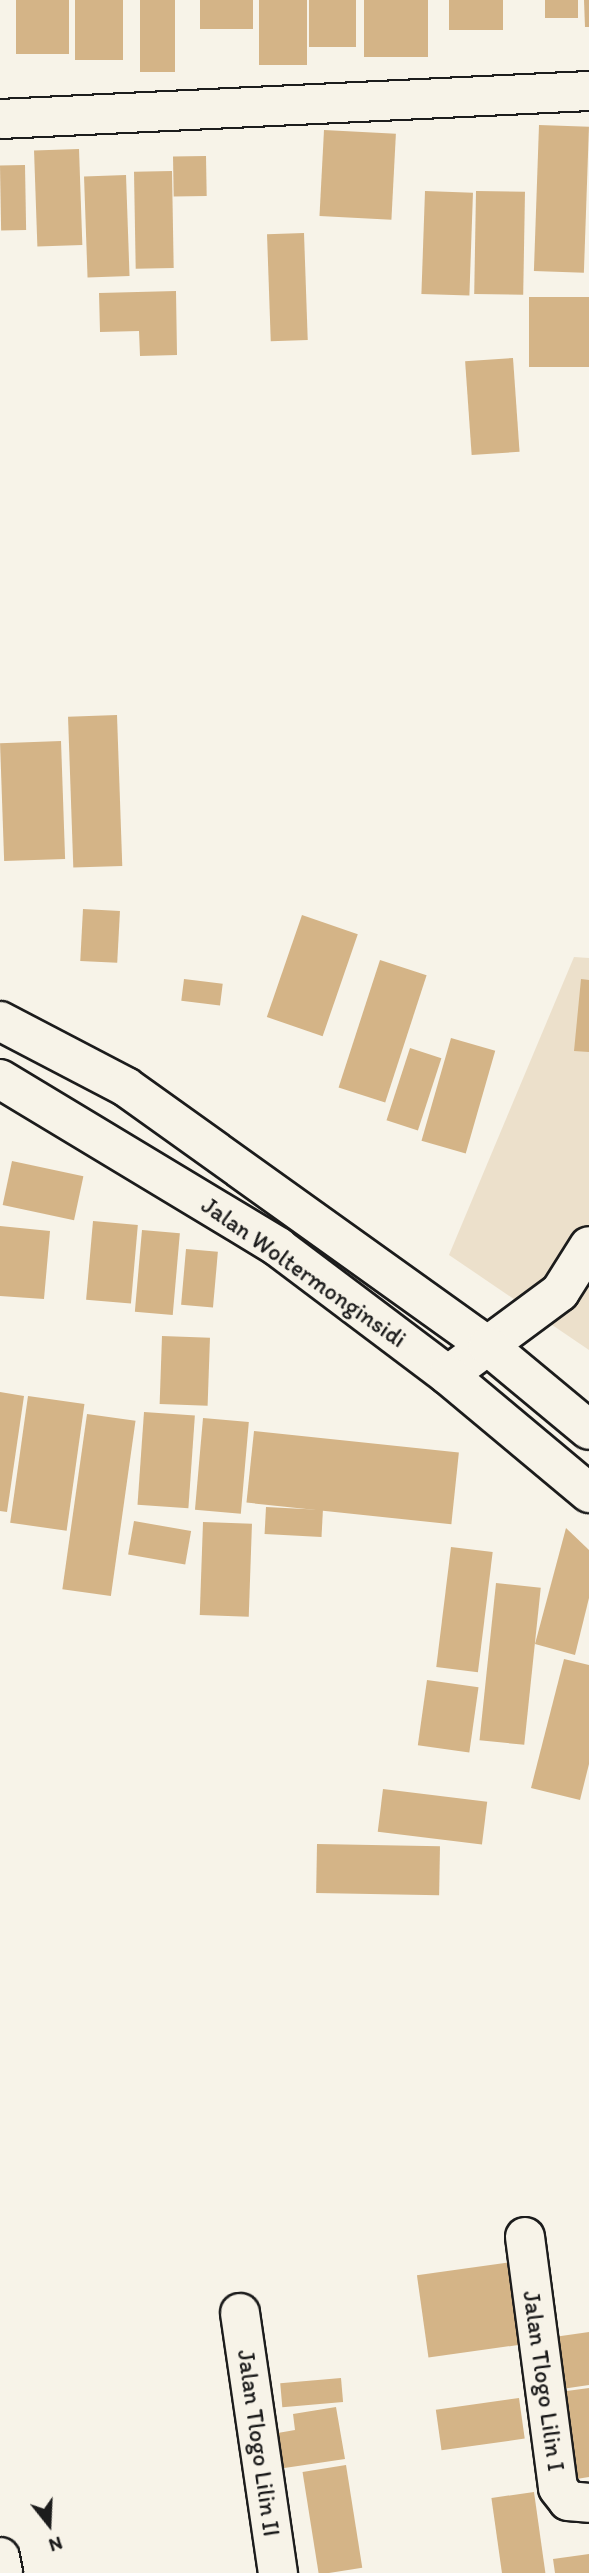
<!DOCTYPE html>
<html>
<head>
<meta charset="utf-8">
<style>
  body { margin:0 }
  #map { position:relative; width:589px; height:2573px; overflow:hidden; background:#f7f3e8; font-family:Itim,sans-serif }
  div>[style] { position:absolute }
  .built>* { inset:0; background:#ece0cb }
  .building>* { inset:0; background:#d4b487; transform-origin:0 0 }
  .roads { filter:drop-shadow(2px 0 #1c1c1c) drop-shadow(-2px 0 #1c1c1c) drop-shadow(0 2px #1c1c1c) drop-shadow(0 -2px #1c1c1c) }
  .minor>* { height:38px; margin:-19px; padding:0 19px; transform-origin:19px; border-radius:19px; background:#f7f3e8 }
  .major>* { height:38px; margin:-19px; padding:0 19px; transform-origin:19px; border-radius:19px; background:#f7f3e8 }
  span { translate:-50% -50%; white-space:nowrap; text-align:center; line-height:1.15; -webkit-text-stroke:5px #f7f3e8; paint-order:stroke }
  .street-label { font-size:24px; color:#1c1c1c }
  .north { position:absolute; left:14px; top:2489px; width:70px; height:70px; -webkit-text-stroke:5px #f7f3e8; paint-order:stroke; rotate:162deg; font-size:19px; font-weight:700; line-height:28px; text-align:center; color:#1c1c1c }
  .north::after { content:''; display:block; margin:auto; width:24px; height:32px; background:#1c1c1c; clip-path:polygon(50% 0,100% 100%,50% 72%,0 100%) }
</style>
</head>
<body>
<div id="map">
  <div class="built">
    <div style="clip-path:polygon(574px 957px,589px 958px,589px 1350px,449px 1255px)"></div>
  </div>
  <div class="building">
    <div style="left:16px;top:0;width:53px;height:54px"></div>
    <div style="left:75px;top:0;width:48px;height:60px"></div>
    <div style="left:140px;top:0;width:35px;height:72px"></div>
    <div style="left:200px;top:0;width:53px;height:29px"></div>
    <div style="left:259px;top:0;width:48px;height:65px"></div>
    <div style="left:309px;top:0;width:47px;height:47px"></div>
    <div style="left:364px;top:0;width:64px;height:57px"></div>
    <div style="left:449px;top:0;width:54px;height:30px"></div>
    <div style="left:545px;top:0;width:33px;height:18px"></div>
    <div style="clip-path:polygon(584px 0,589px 0,589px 27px,585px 27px)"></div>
    <div style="left:539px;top:125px;width:50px;height:146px;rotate:2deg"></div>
    <div style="left:324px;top:130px;width:72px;height:86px;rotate:3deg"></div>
    <div style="left:79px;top:149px;width:96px;height:45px;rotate:88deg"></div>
    <div style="left:206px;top:156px;width:40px;height:33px;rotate:89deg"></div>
    <div style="left:25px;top:165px;width:65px;height:25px;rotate:89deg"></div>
    <div style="left:172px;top:171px;width:97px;height:38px;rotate:89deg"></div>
    <div style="left:126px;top:175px;width:101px;height:42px;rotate:88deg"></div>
    <div style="left:425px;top:191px;width:48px;height:103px;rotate:2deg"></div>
    <div style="left:476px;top:191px;width:49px;height:103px;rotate:1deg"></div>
    <div style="left:304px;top:233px;width:107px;height:37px;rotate:88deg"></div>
    <div style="clip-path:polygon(176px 291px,177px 355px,140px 356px,139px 331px,100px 332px,99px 293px)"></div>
    <div style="left:589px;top:297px;width:70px;height:60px;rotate:90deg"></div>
    <div style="left:513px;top:358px;width:94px;height:48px;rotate:86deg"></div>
    <div style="left:117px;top:715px;width:151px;height:49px;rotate:88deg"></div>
    <div style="left:61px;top:741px;width:118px;height:61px;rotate:88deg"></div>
    <div style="left:83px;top:909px;width:37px;height:52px;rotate:3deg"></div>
    <div style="left:302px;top:915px;width:59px;height:108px;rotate:19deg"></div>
    <div style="left:380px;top:960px;width:49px;height:134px;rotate:18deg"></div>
    <div style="left:184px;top:979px;width:39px;height:22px;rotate:7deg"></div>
    <div style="clip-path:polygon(581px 979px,589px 980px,589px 1052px,574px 1051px)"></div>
    <div style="left:451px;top:1038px;width:46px;height:107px;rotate:16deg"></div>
    <div style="left:410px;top:1048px;width:33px;height:76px;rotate:18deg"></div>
    <div style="left:12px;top:1161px;width:73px;height:45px;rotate:12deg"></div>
    <div style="left:93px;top:1221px;width:45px;height:79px;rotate:5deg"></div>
    <div style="clip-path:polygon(0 1226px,50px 1231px,44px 1299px,0 1296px)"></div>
    <div style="left:142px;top:1230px;width:38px;height:82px;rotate:5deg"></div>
    <div style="left:186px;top:1249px;width:32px;height:56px;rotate:5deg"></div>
    <div style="left:162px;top:1336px;width:48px;height:68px;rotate:2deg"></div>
    <div style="clip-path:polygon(0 1392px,24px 1396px,7px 1512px,0 1511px)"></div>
    <div style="left:28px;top:1396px;width:57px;height:128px;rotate:8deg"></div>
    <div style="left:144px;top:1412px;width:51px;height:93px;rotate:4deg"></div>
    <div style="left:87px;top:1414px;width:49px;height:177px;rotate:8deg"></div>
    <div style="left:203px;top:1418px;width:46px;height:92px;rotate:5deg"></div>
    <div style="left:254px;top:1431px;width:206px;height:72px;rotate:6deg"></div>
    <div style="left:266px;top:1507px;width:57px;height:27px;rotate:3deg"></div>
    <div style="left:134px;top:1521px;width:58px;height:34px;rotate:10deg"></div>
    <div style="left:203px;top:1522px;width:49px;height:93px;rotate:2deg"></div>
    <div style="clip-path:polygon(566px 1528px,589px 1550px,589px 1598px,575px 1655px,535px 1644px)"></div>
    <div style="left:451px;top:1547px;width:42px;height:121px;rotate:7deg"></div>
    <div style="left:496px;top:1583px;width:45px;height:158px;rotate:6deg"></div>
    <div style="clip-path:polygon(564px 1659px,589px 1665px,589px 1764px,580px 1800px,531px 1788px)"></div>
    <div style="left:427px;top:1680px;width:52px;height:66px;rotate:8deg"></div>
    <div style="left:383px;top:1789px;width:105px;height:43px;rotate:7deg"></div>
    <div style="left:317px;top:1844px;width:123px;height:49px;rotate:1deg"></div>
    <div style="left:512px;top:2262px;width:83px;height:96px;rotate:82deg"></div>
    <div style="clip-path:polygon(589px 2332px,589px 2385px,555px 2390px,547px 2338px)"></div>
    <div style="left:341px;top:2378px;width:24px;height:61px;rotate:85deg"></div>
    <div style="clip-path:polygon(589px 2388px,589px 2477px,564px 2481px,552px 2393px)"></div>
    <div style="left:519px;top:2398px;width:41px;height:84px;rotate:82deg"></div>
    <div style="clip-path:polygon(336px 2407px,345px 2459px,271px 2470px,266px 2435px,295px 2430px,293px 2414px)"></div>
    <div style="left:346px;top:2465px;width:104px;height:44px;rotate:81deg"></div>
    <div style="left:534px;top:2492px;width:82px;height:43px;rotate:82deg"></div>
    <div style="clip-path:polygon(589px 2554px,589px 2573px,555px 2573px,553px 2559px)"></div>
  </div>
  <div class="roads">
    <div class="minor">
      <div style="left:0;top:119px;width:590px;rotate:-2.72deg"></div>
      <div style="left:448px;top:1375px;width:139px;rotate:-36.5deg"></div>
      <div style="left:560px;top:1292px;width:54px;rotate:-57.8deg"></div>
      <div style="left:525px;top:2237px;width:253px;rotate:82.5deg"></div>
      <div style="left:558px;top:2488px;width:16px;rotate:52deg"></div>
      <div style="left:568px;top:2501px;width:21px;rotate:5deg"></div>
      <div style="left:240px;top:2313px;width:263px;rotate:81.7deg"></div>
      <div style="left:0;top:2557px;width:16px;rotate:79deg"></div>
    </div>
    <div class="major">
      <div style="left:0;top:1021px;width:142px;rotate:27.6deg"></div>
      <div style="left:126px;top:1087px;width:445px;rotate:35.6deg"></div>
      <div style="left:488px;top:1346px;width:131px;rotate:39.7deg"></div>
      <div style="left:0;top:1079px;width:325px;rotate:31.1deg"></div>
      <div style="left:278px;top:1247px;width:213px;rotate:37deg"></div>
      <div style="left:448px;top:1375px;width:184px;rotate:39.9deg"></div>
    </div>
  </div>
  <div class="street-label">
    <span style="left:304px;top:1272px;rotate:35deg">Jalan Woltermonginsidi</span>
    <span style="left:544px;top:2381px;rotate:82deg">Jalan Tlogo Lilin I</span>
    <span style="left:259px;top:2443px;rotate:82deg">Jalan Tlogo Lilin II</span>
  </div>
  <div class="north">N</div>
</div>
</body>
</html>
